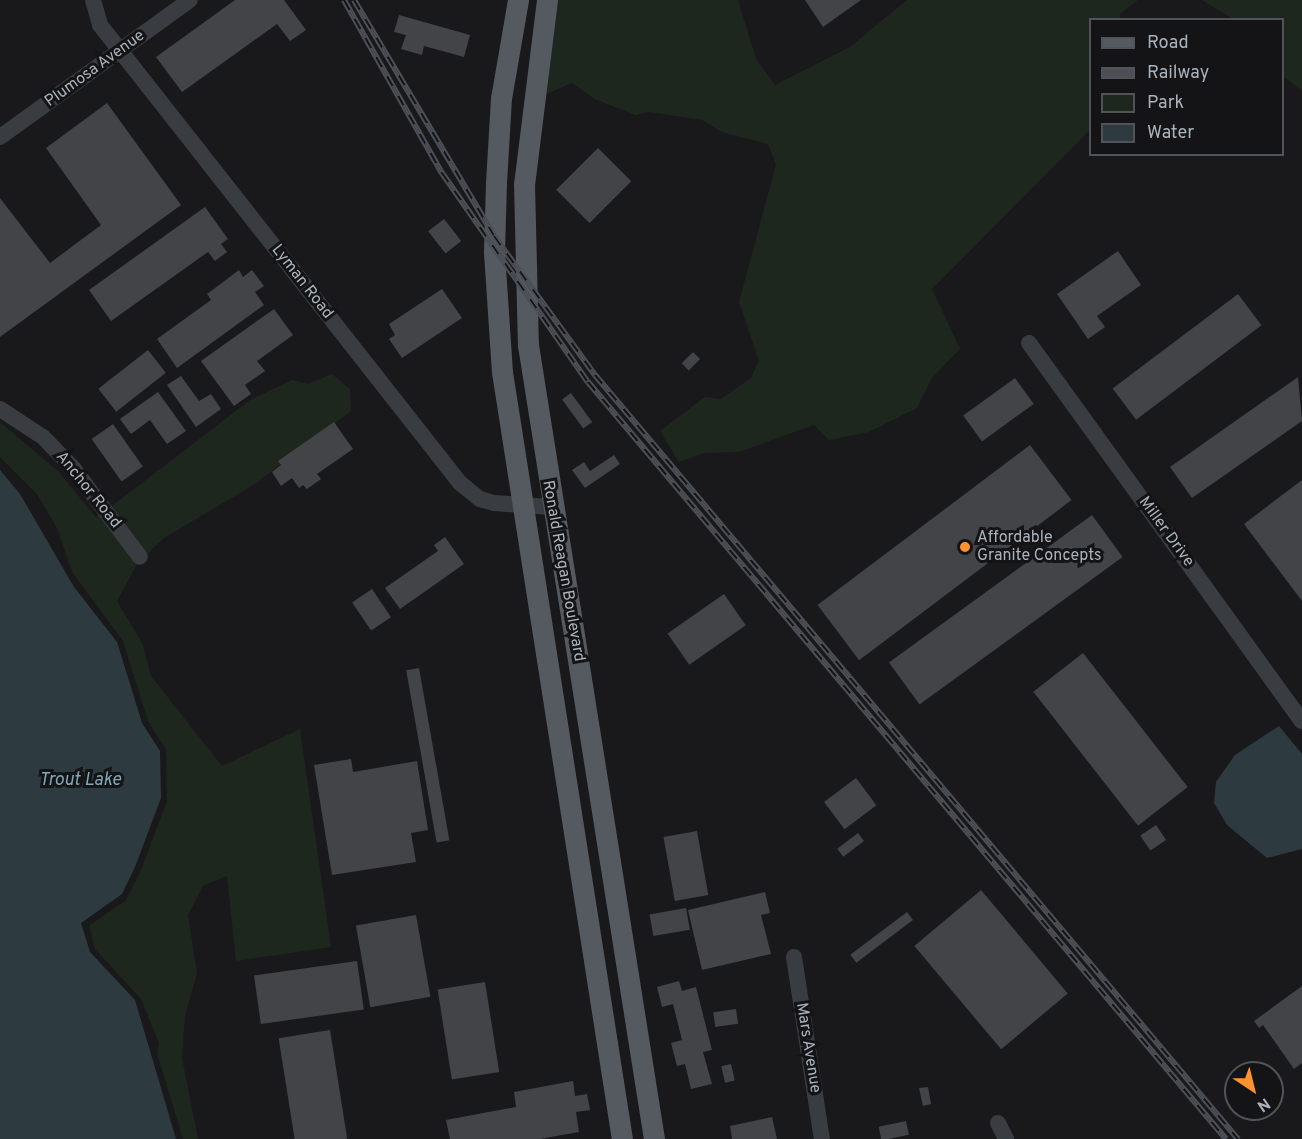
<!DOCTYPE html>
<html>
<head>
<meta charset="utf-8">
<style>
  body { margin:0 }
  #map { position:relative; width:1302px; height:1139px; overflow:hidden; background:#19191b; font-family:Overpass,sans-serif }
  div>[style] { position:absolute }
  .green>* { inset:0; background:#1e271e }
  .water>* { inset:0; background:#2d3b40 }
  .building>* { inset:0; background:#424448; transform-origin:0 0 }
  .minor>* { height:16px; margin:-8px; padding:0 8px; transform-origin:8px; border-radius:8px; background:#393c40 }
  .major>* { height:21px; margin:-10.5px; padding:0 10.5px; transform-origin:10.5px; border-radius:10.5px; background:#555960 }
  .rail>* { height:6px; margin-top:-3px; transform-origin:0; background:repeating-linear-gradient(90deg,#141416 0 11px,#4c5056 0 22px); box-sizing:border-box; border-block:2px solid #4c5056 }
  .dots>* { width:16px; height:16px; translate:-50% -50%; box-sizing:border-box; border:3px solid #141416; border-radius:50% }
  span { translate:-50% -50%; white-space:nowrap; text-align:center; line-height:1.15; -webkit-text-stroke:6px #141416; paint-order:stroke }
  .street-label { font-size:16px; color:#aab3bc }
  .poi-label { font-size:16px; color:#aab3bc }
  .left { translate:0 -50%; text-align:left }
  .water-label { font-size:18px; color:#7fa8b9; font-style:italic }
  .legend { position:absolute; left:1089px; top:18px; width:195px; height:138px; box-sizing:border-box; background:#141416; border:2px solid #505458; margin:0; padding:8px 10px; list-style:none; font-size:18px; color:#aab3bc }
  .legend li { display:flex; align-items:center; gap:12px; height:30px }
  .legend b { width:30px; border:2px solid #505458 }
  .north { position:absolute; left:1224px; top:1061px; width:60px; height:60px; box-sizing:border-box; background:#141416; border:2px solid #505458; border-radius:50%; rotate:145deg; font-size:16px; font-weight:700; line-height:24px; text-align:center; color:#aab3bc }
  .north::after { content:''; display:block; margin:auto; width:21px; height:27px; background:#ff922d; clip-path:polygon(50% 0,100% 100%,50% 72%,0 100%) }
</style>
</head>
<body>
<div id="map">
  <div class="green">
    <div style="clip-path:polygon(554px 0,738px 0,756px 59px,775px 85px,850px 47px,907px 0,1138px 0,1120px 14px,1121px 19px,1090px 20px,1090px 130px,932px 289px,960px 349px,932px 378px,917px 408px,869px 432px,829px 440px,814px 425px,739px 452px,704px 453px,679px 462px,660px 431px,705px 397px,721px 399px,751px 378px,759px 361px,739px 302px,776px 165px,768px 144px,722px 132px,702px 120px,649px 112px,635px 115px,595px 99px,572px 83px,546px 94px)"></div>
    <div style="clip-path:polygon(1202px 0,1302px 0,1302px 91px,1283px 76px,1282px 20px,1233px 19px)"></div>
    <div style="clip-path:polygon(332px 374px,350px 389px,351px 411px,255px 484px,164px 538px,147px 554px,112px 506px,250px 400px,292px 380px,308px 384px)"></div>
    <div style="clip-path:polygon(0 422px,58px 471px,96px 517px,100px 515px,137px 564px,117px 601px,142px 643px,151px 676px,222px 766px,300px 729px,331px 947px,236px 961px,227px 876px,203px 886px,188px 915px,197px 973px,185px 1016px,182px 1058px,198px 1139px,183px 1139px,157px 1053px,159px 1043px,141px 999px,95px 949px,89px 926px,126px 900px,141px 870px,167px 801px,166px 750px,148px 721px,123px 641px,72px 572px,57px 528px,37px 494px,0 457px)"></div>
  </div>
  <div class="water">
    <div style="clip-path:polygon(0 470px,20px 494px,74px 587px,117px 642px,142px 723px,160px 751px,161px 798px,135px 867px,122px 894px,81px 923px,90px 952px,135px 1000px,176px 1139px,0 1139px)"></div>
    <div style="clip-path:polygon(1279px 726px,1302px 754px,1302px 849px,1267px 858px,1227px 825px,1214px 803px,1216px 782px,1235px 755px)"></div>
  </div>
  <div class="building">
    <div style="clip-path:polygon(235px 0,284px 0,306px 30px,290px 41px,277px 24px,182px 92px,156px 57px)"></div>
    <div style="clip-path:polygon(805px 0,861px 0,823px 27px)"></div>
    <div style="clip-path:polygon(399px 15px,470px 35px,464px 57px,424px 46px,422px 55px,401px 49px,406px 35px,394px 32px)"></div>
    <div style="clip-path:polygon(107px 103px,181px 205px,0 337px,0 198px,50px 263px,101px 225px,46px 148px)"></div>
    <div style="left:598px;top:148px;width:47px;height:59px;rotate:45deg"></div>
    <div style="clip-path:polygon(205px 207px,228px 239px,221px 244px,227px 252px,215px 261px,208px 252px,111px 321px,89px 290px)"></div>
    <div style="left:444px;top:219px;width:28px;height:20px;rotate:52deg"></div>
    <div style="clip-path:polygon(1118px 251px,1141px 285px,1097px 316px,1105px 327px,1088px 339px,1057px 294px)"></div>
    <div style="clip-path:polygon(239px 270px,243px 277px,252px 270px,264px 286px,255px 292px,264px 305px,177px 368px,157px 339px,211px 300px,207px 294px)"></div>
    <div style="clip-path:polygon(442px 289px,462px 318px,402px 358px,389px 339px,395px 335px,389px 324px)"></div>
    <div style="left:1238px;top:294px;width:39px;height:157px;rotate:53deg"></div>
    <div style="clip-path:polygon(274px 309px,293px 335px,257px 361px,265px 371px,245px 385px,251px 394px,234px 406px,201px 361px)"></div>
    <div style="left:148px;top:350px;width:29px;height:63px;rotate:52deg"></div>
    <div style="left:693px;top:352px;width:10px;height:16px;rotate:45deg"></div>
    <div style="clip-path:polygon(181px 376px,199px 401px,211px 394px,221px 409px,196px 427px,167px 385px)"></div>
    <div style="clip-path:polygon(1298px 377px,1302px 421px,1192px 498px,1170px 467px)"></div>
    <div style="left:1015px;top:378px;width:32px;height:64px;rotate:54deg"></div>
    <div style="clip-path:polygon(158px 392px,186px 431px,167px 444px,150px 420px,131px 434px,120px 419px)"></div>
    <div style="left:571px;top:393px;width:36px;height:11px;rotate:54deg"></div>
    <div style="clip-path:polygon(334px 422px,353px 449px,317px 474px,321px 479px,307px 489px,303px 485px,299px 488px,292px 478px,281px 486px,272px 472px,281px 465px,278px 461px)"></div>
    <div style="left:113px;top:424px;width:52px;height:26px;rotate:55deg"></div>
    <div style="left:1030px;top:445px;width:69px;height:266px;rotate:53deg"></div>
    <div style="clip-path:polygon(614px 455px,620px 464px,585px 488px,572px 470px,584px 462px,590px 471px)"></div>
    <div style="clip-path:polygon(1302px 480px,1302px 601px,1244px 524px)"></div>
    <div style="left:1092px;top:515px;width:52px;height:251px;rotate:54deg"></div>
    <div style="clip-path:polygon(445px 537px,464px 564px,400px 609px,385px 588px,438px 551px,434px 545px)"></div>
    <div style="left:372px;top:589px;width:34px;height:24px;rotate:56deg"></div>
    <div style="left:724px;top:594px;width:38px;height:69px;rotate:55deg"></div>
    <div style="left:1083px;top:653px;width:170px;height:63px;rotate:52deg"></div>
    <div style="left:419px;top:668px;width:175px;height:13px;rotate:80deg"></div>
    <div style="clip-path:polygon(351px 759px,353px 772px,417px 761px,428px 830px,411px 833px,416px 862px,332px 875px,314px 765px)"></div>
    <div style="left:856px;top:778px;width:34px;height:40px;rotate:53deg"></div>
    <div style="left:1156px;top:825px;width:18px;height:19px;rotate:56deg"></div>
    <div style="left:697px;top:831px;width:65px;height:34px;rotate:80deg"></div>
    <div style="left:858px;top:833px;width:10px;height:26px;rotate:53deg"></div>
    <div style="left:981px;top:890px;width:135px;height:87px;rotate:50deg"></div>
    <div style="clip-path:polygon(765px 892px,770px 913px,761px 915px,771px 954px,702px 970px,688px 910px)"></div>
    <div style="left:686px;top:908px;width:22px;height:37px;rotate:80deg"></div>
    <div style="left:907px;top:912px;width:10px;height:71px;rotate:53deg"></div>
    <div style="left:416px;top:915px;width:83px;height:61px;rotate:80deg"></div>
    <div style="left:357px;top:961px;width:49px;height:104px;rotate:82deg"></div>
    <div style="clip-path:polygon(679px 981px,682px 991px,696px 987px,712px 1050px,703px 1052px,712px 1084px,691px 1089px,685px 1064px,677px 1066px,671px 1043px,682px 1040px,673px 1004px,662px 1007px,657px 987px)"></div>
    <div style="left:485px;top:982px;width:91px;height:48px;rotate:81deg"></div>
    <div style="clip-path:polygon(1302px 986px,1302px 1063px,1294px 1069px,1263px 1025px,1259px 1028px,1254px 1021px)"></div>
    <div style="left:736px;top:1009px;width:15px;height:23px;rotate:82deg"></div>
    <div style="left:330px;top:1030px;width:110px;height:52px;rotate:81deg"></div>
    <div style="left:731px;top:1064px;width:17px;height:10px;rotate:77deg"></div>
    <div style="clip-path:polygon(573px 1081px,575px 1096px,587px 1094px,590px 1110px,576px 1112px,579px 1132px,540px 1139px,450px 1139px,446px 1120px,516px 1107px,514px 1092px)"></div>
    <div style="clip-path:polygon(928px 1087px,931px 1104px,923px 1106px,919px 1088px)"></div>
    <div style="clip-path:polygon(772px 1117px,777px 1139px,732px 1139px,730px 1126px)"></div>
    <div style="left:906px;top:1121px;width:14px;height:28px;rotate:78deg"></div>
  </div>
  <div class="minor">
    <div style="left:93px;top:0;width:26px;rotate:74deg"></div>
    <div style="left:100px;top:25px;width:583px;rotate:51.83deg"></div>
    <div style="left:460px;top:483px;width:26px;rotate:39deg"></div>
    <div style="left:480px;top:499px;width:15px;rotate:16deg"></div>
    <div style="left:494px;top:503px;width:57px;rotate:4deg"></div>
    <div style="left:0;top:137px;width:234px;rotate:-35.8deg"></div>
    <div style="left:1029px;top:343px;width:466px;rotate:54.2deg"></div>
    <div style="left:0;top:409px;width:51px;rotate:33.1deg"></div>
    <div style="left:43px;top:437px;width:43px;rotate:45.9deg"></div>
    <div style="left:73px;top:468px;width:111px;rotate:53deg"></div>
    <div style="left:794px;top:957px;width:184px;rotate:81.3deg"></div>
    <div style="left:998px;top:1123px;width:18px;rotate:63deg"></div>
  </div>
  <div class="major">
    <div style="left:518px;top:0;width:99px;rotate:99.8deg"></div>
    <div style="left:501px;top:98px;width:85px;rotate:93.4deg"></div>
    <div style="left:496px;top:183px;width:69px;rotate:91.7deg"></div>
    <div style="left:494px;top:252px;width:120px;rotate:86.2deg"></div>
    <div style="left:502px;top:372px;width:776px;rotate:81.11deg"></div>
    <div style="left:547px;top:0;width:185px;rotate:97.1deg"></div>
    <div style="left:524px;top:184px;width:161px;rotate:88.6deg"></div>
    <div style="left:528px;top:345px;width:804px;rotate:80.98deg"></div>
  </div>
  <div class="rail">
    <div style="left:344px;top:0;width:199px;rotate:60.5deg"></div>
    <div style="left:442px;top:173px;width:255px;rotate:55.1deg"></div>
    <div style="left:588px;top:382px;width:990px;rotate:49.88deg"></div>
    <div style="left:354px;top:0;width:274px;rotate:59.3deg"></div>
    <div style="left:494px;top:236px;width:172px;rotate:54deg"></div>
    <div style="left:595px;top:375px;width:999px;rotate:49.92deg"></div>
  </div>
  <div class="dots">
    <div style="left:965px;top:547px;background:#ff922d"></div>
  </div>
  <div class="street-label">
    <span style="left:95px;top:69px;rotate:-36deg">Plumosa Avenue</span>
    <span style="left:302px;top:282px;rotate:52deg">Lyman Road</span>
    <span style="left:88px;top:490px;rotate:51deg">Anchor Road</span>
    <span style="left:1166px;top:532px;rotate:54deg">Miller Drive</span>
    <span style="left:563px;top:571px;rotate:80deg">Ronald Reagan Boulevard</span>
    <span style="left:808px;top:1048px;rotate:81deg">Mars Avenue</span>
  </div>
  <div class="poi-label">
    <span class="left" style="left:977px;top:547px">Affordable<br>Granite Concepts</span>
  </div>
  <div class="water-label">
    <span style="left:80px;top:781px">Trout Lake</span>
  </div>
  <ul class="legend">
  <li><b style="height:8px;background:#555960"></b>Road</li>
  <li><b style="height:8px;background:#4c5056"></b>Railway</li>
  <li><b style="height:16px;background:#1e271e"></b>Park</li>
  <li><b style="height:16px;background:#2d3b40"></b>Water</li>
  </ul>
  <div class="north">N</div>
</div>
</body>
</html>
